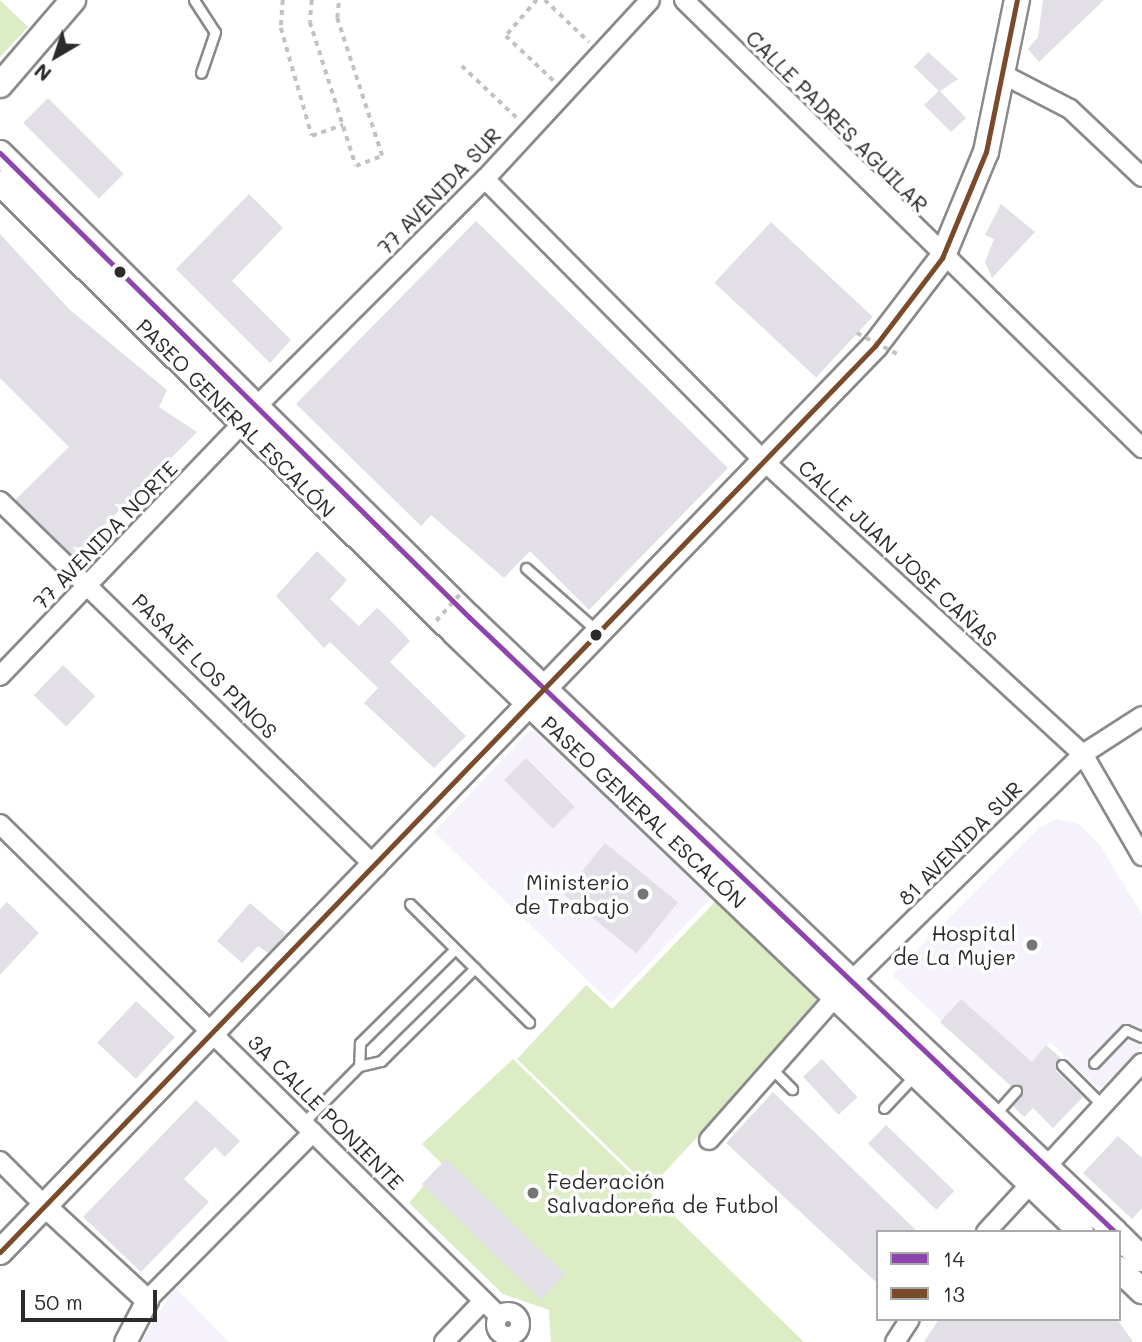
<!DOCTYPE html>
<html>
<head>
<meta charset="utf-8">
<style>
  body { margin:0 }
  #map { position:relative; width:1142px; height:1342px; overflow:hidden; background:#fff; font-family:Mali,sans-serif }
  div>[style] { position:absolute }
  .built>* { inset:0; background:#f6f2fb }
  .green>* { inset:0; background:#dcecc4 }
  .building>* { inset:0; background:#e3dfe7; transform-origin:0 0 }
  .path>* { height:3.5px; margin-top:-1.75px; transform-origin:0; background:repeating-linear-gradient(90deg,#c2c2c2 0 5px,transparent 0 10px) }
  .roads { filter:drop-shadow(2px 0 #8a8a8a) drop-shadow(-2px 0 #8a8a8a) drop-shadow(0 2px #8a8a8a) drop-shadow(0 -2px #8a8a8a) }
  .service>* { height:9px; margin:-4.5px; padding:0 4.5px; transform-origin:4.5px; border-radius:4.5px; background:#fff }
  .minor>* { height:18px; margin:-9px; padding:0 9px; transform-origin:9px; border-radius:9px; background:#fff }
  .minor>.ring { margin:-9px; padding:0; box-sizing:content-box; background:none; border:18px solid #fff; border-radius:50% }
  .tertiary>* { height:21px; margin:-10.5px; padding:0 10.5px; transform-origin:10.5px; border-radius:10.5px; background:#fff }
  .secondary>* { height:24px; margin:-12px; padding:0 12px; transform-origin:12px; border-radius:12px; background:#fff }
  .path-bridge>* { height:3.5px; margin-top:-1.75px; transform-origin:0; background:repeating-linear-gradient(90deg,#c2c2c2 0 5px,transparent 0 10px) }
  .bus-1>* { height:5px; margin:-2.5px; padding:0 2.5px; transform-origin:2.5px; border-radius:2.5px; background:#8e44ad }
  .bus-2>* { height:5px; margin:-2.5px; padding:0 2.5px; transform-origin:2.5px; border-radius:2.5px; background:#7a4b2a }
  .dots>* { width:19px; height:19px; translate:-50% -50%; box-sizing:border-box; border:4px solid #fff; border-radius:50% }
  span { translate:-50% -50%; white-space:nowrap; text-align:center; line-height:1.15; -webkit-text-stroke:7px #fff; paint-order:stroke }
  .street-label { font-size:21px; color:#2b2b2b }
  .poi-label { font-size:21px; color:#2b2b2b }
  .right { translate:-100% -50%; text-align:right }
  .left { translate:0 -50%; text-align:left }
  .legend { position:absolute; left:876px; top:1230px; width:245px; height:91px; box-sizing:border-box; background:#fff; border:2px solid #aaa; margin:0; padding:9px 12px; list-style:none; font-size:21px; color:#2b2b2b }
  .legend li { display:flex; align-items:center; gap:14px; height:35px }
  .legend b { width:35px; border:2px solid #aaa }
  .north { position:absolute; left:21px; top:21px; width:70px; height:70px; -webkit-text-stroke:5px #fff; paint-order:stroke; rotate:219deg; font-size:19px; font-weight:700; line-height:28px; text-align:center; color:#2b2b2b }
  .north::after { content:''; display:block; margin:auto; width:24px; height:32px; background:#2b2b2b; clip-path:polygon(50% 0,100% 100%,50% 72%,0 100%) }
  .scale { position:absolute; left:21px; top:1290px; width:136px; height:32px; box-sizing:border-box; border:4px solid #2b2b2b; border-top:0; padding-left:9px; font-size:21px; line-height:24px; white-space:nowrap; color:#2b2b2b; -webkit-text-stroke:5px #fff; paint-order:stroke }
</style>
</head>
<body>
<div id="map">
  <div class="built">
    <div style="clip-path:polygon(538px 729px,713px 896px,611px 1003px,434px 832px,528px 732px)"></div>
    <div style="clip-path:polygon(1056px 819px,1079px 824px,1099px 844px,1142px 914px,1142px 1048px,1100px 1089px,1050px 1042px,1011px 1085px,892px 975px,1039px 828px)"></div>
    <div style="clip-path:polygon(175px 1287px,229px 1342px,141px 1342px)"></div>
  </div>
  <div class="green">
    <div style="clip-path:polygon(0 0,28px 27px,0 57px)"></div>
    <div style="clip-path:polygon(717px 900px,821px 1003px,650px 1188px,517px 1059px,586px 985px,612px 1009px)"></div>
    <div style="clip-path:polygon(513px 1059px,804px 1342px,551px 1342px,549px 1310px,503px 1294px,409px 1203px,442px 1164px,422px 1144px)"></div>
  </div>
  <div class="building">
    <div style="clip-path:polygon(1043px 0,1104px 0,1039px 62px,1028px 49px,1038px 37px)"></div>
    <div style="clip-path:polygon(928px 52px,958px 79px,940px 91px,966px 118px,951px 132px,924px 105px,939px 91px,914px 67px)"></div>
    <div style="left:48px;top:98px;width:107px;height:35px;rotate:45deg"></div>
    <div style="clip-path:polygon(249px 194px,283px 228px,232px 281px,291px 340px,270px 363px,176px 269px)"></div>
    <div style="clip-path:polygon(1001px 204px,1035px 232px,992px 278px,985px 262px,994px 239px,985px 235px)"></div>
    <div style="clip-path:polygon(476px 221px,728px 468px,589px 610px,530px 551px,504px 578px,431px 515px,421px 526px,296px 404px)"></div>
    <div style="left:771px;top:222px;width:139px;height:83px;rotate:43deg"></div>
    <div style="clip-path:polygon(0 234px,70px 310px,167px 390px,159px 407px,197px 432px,73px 557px,15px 500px,69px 447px,0 378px)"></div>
    <div style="clip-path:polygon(317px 551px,347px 580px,330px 599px,359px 626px,377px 608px,388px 618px,410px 641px,390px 662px,466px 736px,434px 768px,364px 703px,378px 688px,330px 642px,324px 648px,276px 596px)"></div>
    <div style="left:63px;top:665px;width:45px;height:42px;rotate:44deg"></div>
    <div style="left:526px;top:758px;width:69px;height:31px;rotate:45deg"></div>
    <div style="left:605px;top:843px;width:94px;height:66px;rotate:39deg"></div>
    <div style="clip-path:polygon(7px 902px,39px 933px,0 975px,0 909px)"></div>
    <div style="clip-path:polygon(250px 903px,286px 934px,268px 953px,258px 946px,242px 963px,217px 941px)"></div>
    <div style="clip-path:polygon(961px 999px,1032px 1062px,1046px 1045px,1061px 1058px,1056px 1071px,1083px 1097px,1053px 1128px,1033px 1108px,1024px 1117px,1012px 1105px,1021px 1086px,1011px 1086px,940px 1022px)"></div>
    <div style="left:136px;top:1001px;width:53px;height:57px;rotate:43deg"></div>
    <div style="left:822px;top:1059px;width:52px;height:26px;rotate:47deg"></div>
    <div style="clip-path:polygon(773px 1092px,918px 1232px,878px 1232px,878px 1284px,726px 1143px)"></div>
    <div style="clip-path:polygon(196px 1100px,240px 1141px,225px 1157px,215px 1147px,184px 1179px,209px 1202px,141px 1272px,83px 1217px)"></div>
    <div style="left:886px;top:1125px;width:95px;height:26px;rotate:44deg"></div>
    <div style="clip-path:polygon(1118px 1136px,1142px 1158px,1142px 1208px,1132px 1219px,1083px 1173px)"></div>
    <div style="left:446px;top:1159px;width:166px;height:35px;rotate:44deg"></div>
    <div style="clip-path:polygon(939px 1319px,1117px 1319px,1133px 1342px,924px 1342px)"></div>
  </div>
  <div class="path">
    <div style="left:283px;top:0;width:28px;rotate:94deg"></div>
    <div style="left:281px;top:28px;width:112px;rotate:74deg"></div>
    <div style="left:312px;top:136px;width:33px;rotate:-20deg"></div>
    <div style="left:312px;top:0;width:22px;rotate:95deg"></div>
    <div style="left:310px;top:22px;width:151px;rotate:72.3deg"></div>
    <div style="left:356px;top:166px;width:28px;rotate:-21deg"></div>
    <div style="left:382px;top:156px;width:145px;rotate:-108.1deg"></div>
    <div style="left:337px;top:18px;width:18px;rotate:-84deg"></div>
    <div style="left:537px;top:0;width:48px;rotate:130.7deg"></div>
    <div style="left:506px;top:36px;width:66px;rotate:43.2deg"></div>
    <div style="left:545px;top:0;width:61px;rotate:43.7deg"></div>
    <div style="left:462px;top:66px;width:77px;rotate:43.4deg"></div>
  </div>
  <div class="roads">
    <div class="service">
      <div style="left:194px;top:0;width:38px;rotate:57deg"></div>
      <div style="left:215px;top:32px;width:43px;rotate:108.9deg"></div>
      <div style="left:526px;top:568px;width:94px;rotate:41.5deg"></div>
      <div style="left:410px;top:904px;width:168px;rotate:44.8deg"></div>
      <div style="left:455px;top:949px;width:134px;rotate:135.3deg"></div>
      <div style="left:360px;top:1043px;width:23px;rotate:92deg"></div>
      <div style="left:359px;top:1066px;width:23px;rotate:-13deg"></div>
      <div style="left:381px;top:1061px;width:132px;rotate:-44.7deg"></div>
      <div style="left:1094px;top:1063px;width:46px;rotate:-45.9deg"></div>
      <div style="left:1126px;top:1030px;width:17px;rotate:24deg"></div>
      <div style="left:1062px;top:1065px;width:57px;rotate:45deg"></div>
      <div style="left:771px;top:1068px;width:30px;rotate:45deg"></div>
      <div style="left:884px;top:1108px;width:45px;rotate:-46.8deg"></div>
      <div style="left:996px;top:1113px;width:30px;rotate:-48deg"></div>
      <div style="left:304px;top:1122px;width:78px;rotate:-45.5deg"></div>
    </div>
    <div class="minor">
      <div style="left:684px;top:0;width:641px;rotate:44.37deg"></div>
      <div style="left:1006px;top:76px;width:72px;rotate:27.3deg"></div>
      <div style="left:1070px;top:109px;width:99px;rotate:43.4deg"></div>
      <div style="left:485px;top:179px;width:400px;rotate:45.3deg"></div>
      <div style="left:766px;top:463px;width:430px;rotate:42.6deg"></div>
      <div style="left:1083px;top:754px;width:118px;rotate:60deg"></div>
      <div style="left:255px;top:408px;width:325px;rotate:-44.9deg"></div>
      <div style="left:485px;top:179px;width:243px;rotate:-47.3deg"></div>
      <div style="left:0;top:501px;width:525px;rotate:44.23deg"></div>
      <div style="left:0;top:676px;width:349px;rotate:-46.2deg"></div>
      <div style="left:0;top:824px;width:701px;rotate:44.6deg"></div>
      <div style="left:709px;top:1140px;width:193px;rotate:-48.6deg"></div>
      <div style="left:837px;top:995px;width:344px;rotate:-44.4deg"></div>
      <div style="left:1083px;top:754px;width:70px;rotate:-32.8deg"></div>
      <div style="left:0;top:1161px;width:64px;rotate:45deg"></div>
      <div style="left:986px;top:1232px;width:230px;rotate:-47.3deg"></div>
      <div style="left:147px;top:1300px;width:236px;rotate:-45.3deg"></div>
      <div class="ring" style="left:496px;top:1312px;width:6px;height:6px"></div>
      <div style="left:444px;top:1342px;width:57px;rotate:-46.4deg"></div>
      <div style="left:895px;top:1342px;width:27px;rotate:-57deg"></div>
    </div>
    <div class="tertiary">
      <div style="left:45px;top:1206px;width:139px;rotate:42.7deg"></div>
      <div style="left:147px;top:1300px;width:47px;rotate:117.6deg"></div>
    </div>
    <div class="secondary">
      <div style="left:0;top:85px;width:112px;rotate:-49.3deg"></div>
      <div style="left:0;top:153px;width:660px;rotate:44.69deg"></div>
      <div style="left:469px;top:617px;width:892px;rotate:43.59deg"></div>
      <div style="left:0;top:183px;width:639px;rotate:44.68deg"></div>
      <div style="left:454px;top:632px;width:868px;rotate:43.74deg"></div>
      <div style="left:1119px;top:1236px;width:33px;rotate:45deg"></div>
      <div style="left:0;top:1252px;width:1260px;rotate:-46deg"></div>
      <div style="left:875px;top:346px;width:111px;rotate:-52.7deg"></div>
      <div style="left:942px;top:258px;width:115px;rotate:-67.5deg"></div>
      <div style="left:986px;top:152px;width:155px;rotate:-78.5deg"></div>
      <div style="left:1119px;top:1269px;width:32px;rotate:44deg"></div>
    </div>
  </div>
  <div class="path-bridge">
    <div style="left:857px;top:333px;width:50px;rotate:27.6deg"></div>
    <div style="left:436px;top:621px;width:40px;rotate:-48deg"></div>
  </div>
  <div class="bus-1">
    <div style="left:0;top:153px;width:660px;rotate:44.69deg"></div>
    <div style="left:469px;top:617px;width:892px;rotate:43.59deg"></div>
  </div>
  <div class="bus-2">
    <div style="left:0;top:1252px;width:1260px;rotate:-46deg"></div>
    <div style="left:875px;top:346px;width:111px;rotate:-52.7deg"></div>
    <div style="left:942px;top:258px;width:115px;rotate:-67.5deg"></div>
    <div style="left:986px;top:152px;width:155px;rotate:-78.5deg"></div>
  </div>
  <div class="dots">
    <div style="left:120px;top:272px;background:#2b2b2b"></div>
    <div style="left:596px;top:635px;background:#2b2b2b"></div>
    <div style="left:643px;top:894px;background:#757575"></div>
    <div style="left:1032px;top:945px;background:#757575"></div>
    <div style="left:533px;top:1193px;background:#757575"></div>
  </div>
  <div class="street-label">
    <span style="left:837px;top:121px;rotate:45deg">CALLE PADRES AGUILAR</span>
    <span style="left:439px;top:191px;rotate:-46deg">77 AVENIDA SUR</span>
    <span style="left:236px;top:418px;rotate:45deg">PASEO GENERAL ESCALÓN</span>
    <span style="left:105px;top:535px;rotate:-46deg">77 AVENIDA NORTE</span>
    <span style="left:898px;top:553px;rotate:43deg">CALLE JUAN JOSE CAÑAS</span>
    <span style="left:205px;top:666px;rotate:45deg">PASAJE LOS PINOS</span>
    <span style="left:644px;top:812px;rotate:43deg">PASEO GENERAL ESCALÓN</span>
    <span style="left:960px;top:843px;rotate:-45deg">81 AVENIDA SUR</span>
    <span style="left:326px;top:1112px;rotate:45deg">3A CALLE PONIENTE</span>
  </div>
  <div class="poi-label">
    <span class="right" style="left:629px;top:894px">Ministerio<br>de Trabajo</span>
    <span class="right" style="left:1016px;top:945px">Hospital<br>de La Mujer</span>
    <span class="left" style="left:547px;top:1193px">Federación<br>Salvadoreña de Futbol</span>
  </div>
  <ul class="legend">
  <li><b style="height:9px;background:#8e44ad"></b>14</li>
  <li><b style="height:9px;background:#7a4b2a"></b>13</li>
  </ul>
  <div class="north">N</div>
  <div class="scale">50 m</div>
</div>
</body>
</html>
